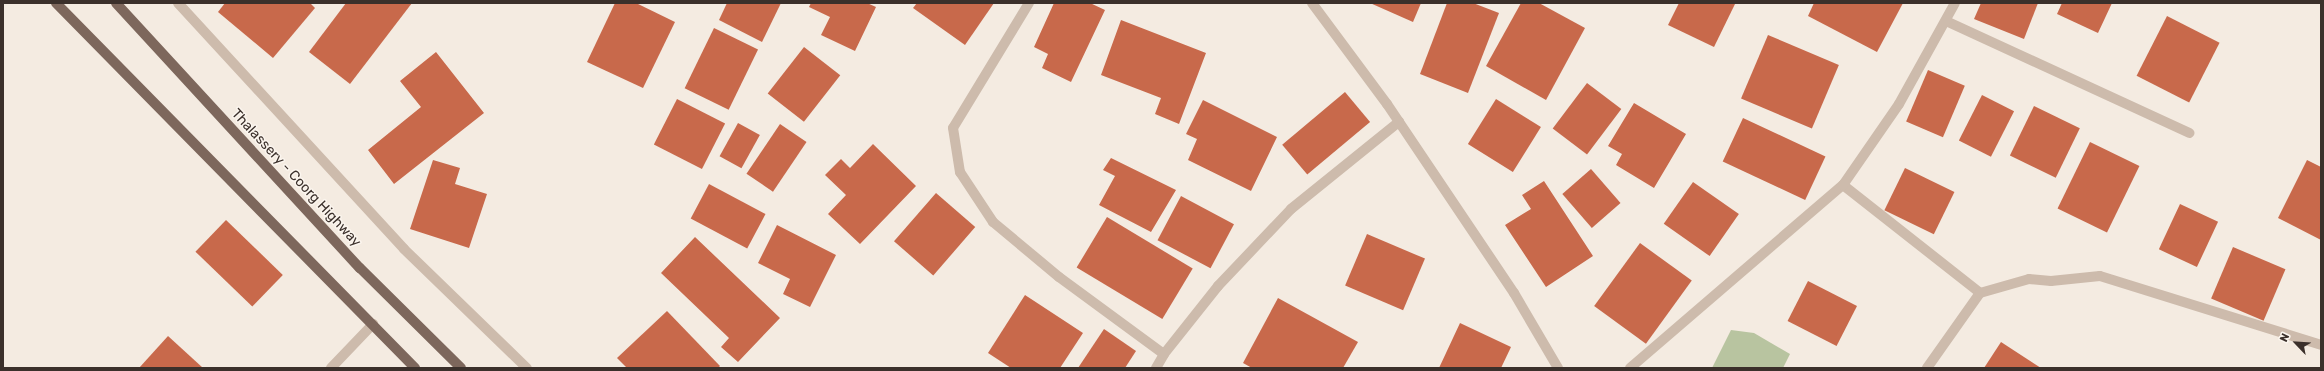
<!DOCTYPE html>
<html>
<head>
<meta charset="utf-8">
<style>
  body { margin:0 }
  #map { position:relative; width:2324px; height:371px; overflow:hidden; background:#f4ebe1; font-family:Rubik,sans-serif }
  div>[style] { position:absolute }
  .green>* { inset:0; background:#b8c4a0 }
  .building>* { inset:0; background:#c8694b; transform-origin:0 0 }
  .minor>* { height:10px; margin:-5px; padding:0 5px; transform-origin:5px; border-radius:5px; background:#cdbbac }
  .major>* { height:10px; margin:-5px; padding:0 5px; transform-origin:5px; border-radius:5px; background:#7d675c }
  span { translate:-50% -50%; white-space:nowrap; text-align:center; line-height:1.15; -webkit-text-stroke:3px #fbf5ee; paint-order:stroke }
  .street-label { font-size:14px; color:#3b302b }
  .frame { position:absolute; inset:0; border:4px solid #3b302b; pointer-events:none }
  .north { position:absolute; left:2276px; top:323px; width:40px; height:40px; -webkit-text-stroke:3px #fbf5ee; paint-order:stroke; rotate:295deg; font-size:11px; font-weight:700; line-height:16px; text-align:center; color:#3b302b }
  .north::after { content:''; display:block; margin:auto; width:14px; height:18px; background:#3b302b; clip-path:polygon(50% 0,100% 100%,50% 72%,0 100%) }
</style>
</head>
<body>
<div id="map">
  <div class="green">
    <div style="clip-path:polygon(1731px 330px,1754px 333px,1790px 354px,1783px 368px,1712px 368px)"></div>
  </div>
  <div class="building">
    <div style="clip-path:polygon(225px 3px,310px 3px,315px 8px,273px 58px,218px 12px)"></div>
    <div style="clip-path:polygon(346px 3px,412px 3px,350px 84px,309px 52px)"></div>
    <div style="clip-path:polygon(615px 3px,636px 3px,675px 22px,643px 88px,587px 62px)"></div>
    <div style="clip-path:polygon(727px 3px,781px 3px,762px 42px,719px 20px)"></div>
    <div style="clip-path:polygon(811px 3px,867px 3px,876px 7px,855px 51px,821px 35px,830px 17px,809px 7px)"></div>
    <div style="clip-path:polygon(917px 3px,994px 3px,965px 45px,913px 8px)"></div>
    <div style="clip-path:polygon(1054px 3px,1090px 3px,1105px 10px,1071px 82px,1042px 68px,1048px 54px,1034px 47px)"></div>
    <div style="clip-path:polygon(1370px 3px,1421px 3px,1413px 22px)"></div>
    <div style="clip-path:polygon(1447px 3px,1473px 3px,1499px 13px,1468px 93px,1420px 74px)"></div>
    <div style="clip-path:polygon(1521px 3px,1539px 3px,1585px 28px,1546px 100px,1486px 66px)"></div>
    <div style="clip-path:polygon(1679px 3px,1735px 4px,1714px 47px,1668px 25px)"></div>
    <div style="clip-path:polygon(1814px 3px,1903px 3px,1877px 52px,1808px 16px)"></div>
    <div style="clip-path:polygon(1981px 3px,2038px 3px,2024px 39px,1974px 19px)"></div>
    <div style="clip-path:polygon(2062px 3px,2112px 3px,2098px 33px,2057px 14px)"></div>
    <div style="left:2167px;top:16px;width:59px;height:67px;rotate:27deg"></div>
    <div style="clip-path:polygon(1121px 20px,1206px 53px,1179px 124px,1155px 114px,1161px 98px,1101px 75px)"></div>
    <div style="left:714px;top:28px;width:49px;height:67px;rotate:26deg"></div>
    <div style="left:1768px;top:35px;width:77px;height:69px;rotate:23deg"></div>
    <div style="left:804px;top:47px;width:46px;height:59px;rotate:38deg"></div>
    <div style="clip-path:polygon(436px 52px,484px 113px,394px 184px,368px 150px,421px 107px,400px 81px)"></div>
    <div style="left:1928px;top:70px;width:40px;height:56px;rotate:23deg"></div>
    <div style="left:1587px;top:83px;width:43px;height:57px;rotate:37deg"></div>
    <div style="left:1345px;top:92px;width:39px;height:82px;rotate:50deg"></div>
    <div style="left:1982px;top:95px;width:36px;height:51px;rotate:27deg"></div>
    <div style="left:677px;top:99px;width:54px;height:51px;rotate:27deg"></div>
    <div style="left:1496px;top:99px;width:53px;height:53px;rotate:32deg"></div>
    <div style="clip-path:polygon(1203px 100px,1277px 137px,1251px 191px,1188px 160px,1197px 139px,1186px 134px)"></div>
    <div style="clip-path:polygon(1634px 103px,1686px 134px,1654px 188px,1616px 165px,1622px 154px,1608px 146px)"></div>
    <div style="left:2034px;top:106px;width:51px;height:55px;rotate:26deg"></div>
    <div style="left:1743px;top:118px;width:91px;height:48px;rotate:25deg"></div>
    <div style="left:738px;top:123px;width:25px;height:38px;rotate:29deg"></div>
    <div style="left:780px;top:124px;width:32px;height:60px;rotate:34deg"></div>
    <div style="left:2090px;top:142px;width:55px;height:74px;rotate:26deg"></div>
    <div style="clip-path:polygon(873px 144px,916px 186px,860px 244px,828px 214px,846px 195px,825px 175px,841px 159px,850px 168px)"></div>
    <div style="clip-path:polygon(1111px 158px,1176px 190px,1151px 232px,1099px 205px,1115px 176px,1103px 170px)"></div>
    <div style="clip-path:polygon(433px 160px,460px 168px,455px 184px,487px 194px,469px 248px,410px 229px)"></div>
    <div style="clip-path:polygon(2307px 160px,2321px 167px,2321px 240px,2278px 218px)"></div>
    <div style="left:1905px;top:168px;width:55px;height:47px;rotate:26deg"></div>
    <div style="left:1591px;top:169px;width:45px;height:38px;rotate:49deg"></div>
    <div style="clip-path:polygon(1544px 181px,1593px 256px,1546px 287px,1505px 225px,1531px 209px,1522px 195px)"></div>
    <div style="left:1693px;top:182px;width:56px;height:51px;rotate:35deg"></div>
    <div style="left:709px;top:184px;width:64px;height:39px;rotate:28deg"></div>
    <div style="left:936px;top:193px;width:52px;height:64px;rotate:41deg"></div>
    <div style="left:1181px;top:196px;width:60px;height:50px;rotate:28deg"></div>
    <div style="left:2180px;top:204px;width:42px;height:50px;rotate:25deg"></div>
    <div style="left:1107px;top:217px;width:100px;height:59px;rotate:31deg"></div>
    <div style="left:226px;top:220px;width:79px;height:44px;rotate:44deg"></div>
    <div style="clip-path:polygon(777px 225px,836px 255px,810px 307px,783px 294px,790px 279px,758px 263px)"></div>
    <div style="left:1367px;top:234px;width:63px;height:56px;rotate:23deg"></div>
    <div style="clip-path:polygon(695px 237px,780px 318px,738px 362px,721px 347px,729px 338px,661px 273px)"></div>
    <div style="left:1640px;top:243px;width:64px;height:78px;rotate:36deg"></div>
    <div style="left:2233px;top:247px;width:57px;height:56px;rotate:23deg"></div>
    <div style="left:1808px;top:281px;width:55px;height:45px;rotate:27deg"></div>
    <div style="clip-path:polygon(1025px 295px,1083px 333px,1060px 368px,1011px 368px,988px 353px)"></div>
    <div style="clip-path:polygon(1278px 298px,1358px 342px,1343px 368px,1252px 368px,1243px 363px)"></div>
    <div style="clip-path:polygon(667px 311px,720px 366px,718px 368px,627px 368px,617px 358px)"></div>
    <div style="clip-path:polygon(1460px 323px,1511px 347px,1501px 368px,1439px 368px)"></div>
    <div style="clip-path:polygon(1104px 329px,1136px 351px,1125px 368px,1078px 368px)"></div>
    <div style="clip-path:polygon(168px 336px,203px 368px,139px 368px)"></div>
    <div style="clip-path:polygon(2001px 342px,2041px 368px,1984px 368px)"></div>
  </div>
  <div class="minor">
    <div style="left:178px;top:3px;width:334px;rotate:47.4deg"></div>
    <div style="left:404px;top:249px;width:171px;rotate:44.1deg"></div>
    <div style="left:1029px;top:3px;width:146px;rotate:121.3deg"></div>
    <div style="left:953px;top:128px;width:45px;rotate:81deg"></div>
    <div style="left:960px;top:172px;width:60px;rotate:56.6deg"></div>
    <div style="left:993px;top:222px;width:86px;rotate:39.8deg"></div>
    <div style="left:1059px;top:277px;width:130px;rotate:36.3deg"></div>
    <div style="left:1312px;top:3px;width:126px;rotate:53.4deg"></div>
    <div style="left:1387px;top:104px;width:228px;rotate:56.1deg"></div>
    <div style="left:1514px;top:293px;width:87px;rotate:59.6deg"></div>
    <div style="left:1946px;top:21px;width:268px;rotate:24.7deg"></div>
    <div style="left:1843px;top:185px;width:174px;rotate:38.2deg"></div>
    <div style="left:331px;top:368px;width:61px;rotate:-46.3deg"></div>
    <div style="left:1156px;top:368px;width:16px;rotate:-60deg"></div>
    <div style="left:1164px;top:354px;width:87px;rotate:-51.5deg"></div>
    <div style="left:1218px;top:286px;width:106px;rotate:-46.5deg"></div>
    <div style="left:1291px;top:209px;width:139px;rotate:-38.9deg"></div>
    <div style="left:1630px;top:368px;width:281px;rotate:-40.7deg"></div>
    <div style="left:1843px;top:185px;width:98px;rotate:-55.3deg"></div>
    <div style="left:1899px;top:104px;width:115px;rotate:-61deg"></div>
    <div style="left:1927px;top:368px;width:92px;rotate:-54.8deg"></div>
    <div style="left:1980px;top:293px;width:51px;rotate:-15.9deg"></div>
    <div style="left:2029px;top:279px;width:22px;rotate:5deg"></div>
    <div style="left:2051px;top:281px;width:49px;rotate:-5.8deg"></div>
    <div style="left:2100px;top:276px;width:232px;rotate:17.3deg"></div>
  </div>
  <div class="major">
    <div style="left:56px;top:3px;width:512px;rotate:45.47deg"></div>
    <div style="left:116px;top:3px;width:360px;rotate:47.4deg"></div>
    <div style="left:360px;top:268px;width:142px;rotate:44.7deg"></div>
  </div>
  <div class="street-label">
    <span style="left:296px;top:178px;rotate:47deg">Thalassery - Coorg Highway</span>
  </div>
  <div class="frame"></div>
  <div class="north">N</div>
</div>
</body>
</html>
